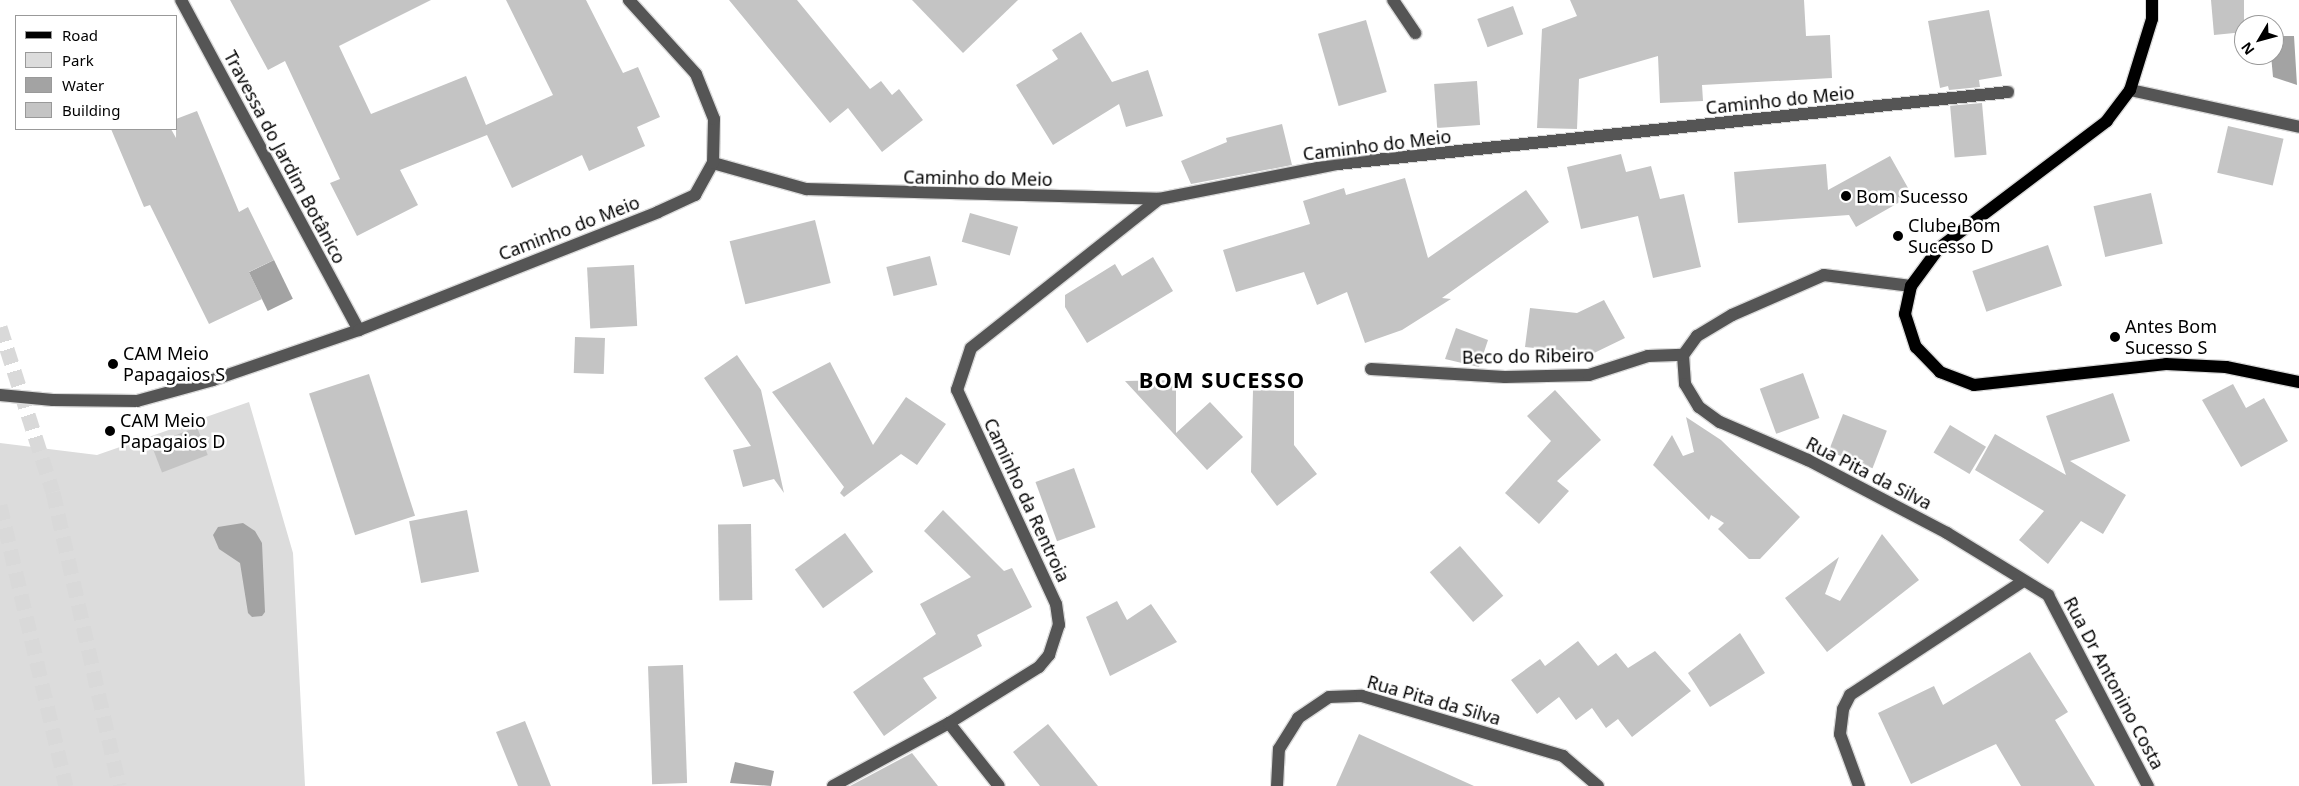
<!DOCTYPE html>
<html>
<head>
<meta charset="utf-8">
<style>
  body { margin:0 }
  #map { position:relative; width:2299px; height:786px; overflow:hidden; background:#fff; font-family:"Noto Sans",sans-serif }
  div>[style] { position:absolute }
  .green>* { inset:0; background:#dcdcdc }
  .water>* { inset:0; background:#a3a3a3; transform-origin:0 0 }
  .building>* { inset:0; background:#c4c4c4; transform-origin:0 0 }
  .highway-tunnel>* { height:15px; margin-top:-7.5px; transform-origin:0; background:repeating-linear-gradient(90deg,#d9d9d9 0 15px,transparent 0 23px) }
  .roads { filter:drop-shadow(1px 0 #dbdbdb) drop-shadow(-1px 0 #dbdbdb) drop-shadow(0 1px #dbdbdb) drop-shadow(0 -1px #dbdbdb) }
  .minor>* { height:12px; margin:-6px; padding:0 6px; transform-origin:6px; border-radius:6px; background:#555 }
  .major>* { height:12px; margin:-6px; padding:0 6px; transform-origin:6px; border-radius:6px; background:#000 }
  .dots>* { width:14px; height:14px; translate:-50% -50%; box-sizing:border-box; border:2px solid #fff; border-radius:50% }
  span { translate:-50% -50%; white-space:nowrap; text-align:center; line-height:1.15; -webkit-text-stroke:5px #fff; paint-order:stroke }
  .street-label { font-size:18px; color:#000 }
  .poi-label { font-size:18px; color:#000 }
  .left { translate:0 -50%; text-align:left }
  .district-label { font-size:22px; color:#000; font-weight:700; letter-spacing:1px }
  .legend { position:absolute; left:15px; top:15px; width:162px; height:115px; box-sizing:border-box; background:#fff; border:1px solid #999; margin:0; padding:6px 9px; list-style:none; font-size:15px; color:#000 }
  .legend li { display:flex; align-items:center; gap:10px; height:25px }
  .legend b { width:25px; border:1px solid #999 }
  .north { position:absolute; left:2234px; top:15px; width:50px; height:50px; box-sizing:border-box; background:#fff; border:1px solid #999; border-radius:50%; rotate:233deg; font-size:14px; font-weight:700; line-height:20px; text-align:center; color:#000 }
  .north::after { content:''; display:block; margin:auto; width:18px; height:22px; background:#000; clip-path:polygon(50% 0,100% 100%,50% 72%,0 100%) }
</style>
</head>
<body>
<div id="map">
  <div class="green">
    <div style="clip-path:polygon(249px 402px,293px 553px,305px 786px,0 786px,0 443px,97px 455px)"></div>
  </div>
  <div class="water">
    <div style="clip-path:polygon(2274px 36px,2294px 36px,2297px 85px,2273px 77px,2271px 55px,2274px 55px)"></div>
    <div style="left:274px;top:260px;width:43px;height:28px;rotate:64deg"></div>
    <div style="clip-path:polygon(243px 523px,255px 531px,262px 543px,265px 612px,262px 616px,252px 617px,248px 613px,240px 563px,219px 549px,213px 535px,218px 527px)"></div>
    <div style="clip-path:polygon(735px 762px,774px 771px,771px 786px,730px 783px)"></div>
  </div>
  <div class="building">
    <div style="clip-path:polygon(230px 0,431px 0,339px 46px,371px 114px,466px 76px,486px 125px,553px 95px,506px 0,586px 0,623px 73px,638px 67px,660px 117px,637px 127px,645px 146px,589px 171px,582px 155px,512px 188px,487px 135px,400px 170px,418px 205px,357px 236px,330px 183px,340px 179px,285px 61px,268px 70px)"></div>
    <div style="clip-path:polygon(729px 0,797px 0,870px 89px,881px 81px,892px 95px,899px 89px,923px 120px,882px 152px,848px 108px,830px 123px)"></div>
    <div style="clip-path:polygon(912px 0,1018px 0,963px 53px)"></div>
    <div style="clip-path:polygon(1570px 0,1804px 0,1806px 36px,1830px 35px,1832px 78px,1702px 85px,1703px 101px,1660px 103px,1658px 56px,1579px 79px,1577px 129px,1537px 128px,1542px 29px,1577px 16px)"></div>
    <div style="clip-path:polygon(2211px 0,2244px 0,2244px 32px,2214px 35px)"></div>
    <div style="left:1513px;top:6px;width:30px;height:38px;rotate:70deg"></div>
    <div style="clip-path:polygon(1989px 10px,2002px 76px,1979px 80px,1980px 87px,1949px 90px,1948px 86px,1940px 88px,1928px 21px)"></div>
    <div style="left:1366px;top:20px;width:75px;height:50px;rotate:74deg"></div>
    <div style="clip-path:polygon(1081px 32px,1112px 82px,1148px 70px,1163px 116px,1126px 127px,1119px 104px,1053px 145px,1016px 85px,1058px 59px,1052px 50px)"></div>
    <div style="left:1477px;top:81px;width:44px;height:43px;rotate:86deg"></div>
    <div style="left:1982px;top:103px;width:52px;height:32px;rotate:85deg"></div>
    <div style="clip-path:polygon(197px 111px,239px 212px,248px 207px,274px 260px,249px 272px,262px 299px,209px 324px,150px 205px,144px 207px,111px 129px,171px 129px,176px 138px,176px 119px)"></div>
    <div style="clip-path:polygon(1282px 124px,1292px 165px,1191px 184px,1181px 161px,1227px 142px,1226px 138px)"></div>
    <div style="left:2228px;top:126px;width:57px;height:48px;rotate:13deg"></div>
    <div style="clip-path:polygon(1621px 154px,1626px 172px,1651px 166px,1660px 199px,1684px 194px,1701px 267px,1653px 278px,1638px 216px,1581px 229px,1567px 167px)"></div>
    <div style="clip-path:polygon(1890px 156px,1912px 195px,1856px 227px,1849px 215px,1738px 223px,1734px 172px,1826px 164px,1828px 190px)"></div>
    <div style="clip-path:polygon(1405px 178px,1428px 258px,1526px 190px,1549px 222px,1442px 298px,1451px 299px,1402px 330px,1365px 343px,1347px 292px,1317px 305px,1304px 272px,1236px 292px,1223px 250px,1310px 224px,1303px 201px,1344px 188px,1346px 195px)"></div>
    <div style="left:2151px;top:193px;width:52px;height:59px;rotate:77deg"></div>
    <div style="left:970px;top:213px;width:50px;height:30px;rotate:16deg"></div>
    <div style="left:815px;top:220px;width:65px;height:88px;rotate:76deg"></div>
    <div style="left:2048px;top:245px;width:43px;height:80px;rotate:71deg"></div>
    <div style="left:930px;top:256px;width:30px;height:45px;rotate:76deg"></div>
    <div style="clip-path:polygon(1153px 257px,1173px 291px,1087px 343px,1065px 307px,1065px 295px,1115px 264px,1122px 276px)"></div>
    <div style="left:634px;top:265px;width:61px;height:47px;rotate:87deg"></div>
    <div style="clip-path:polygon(1604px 300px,1625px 338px,1592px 354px,1525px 347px,1530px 308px,1577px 313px)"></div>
    <div style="clip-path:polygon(1456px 328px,1488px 340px,1479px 367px,1445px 359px)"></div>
    <div style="left:575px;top:337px;width:30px;height:36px;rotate:2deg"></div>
    <div style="clip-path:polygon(737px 355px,761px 390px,784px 493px,774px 479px,743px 487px,733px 450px,751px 446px,704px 378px)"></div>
    <div style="clip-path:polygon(830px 362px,873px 445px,906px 397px,946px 424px,917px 465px,901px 454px,844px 497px,840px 493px,844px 487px,772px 392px)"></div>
    <div style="left:1803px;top:373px;width:48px;height:46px;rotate:70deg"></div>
    <div style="left:369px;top:374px;width:149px;height:63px;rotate:72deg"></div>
    <div style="clip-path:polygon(1176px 380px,1176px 433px,1210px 402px,1243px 437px,1207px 470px,1125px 381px)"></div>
    <div style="clip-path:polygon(2233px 384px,2246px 408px,2264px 398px,2288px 441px,2241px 467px,2202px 400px)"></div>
    <div style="clip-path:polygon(1253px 390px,1294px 391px,1294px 445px,1317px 474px,1277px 506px,1251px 472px)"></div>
    <div style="clip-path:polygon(1555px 390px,1601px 440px,1557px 481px,1569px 491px,1539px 524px,1505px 493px,1551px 441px,1527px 416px)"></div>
    <div style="clip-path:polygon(2113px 393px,2130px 441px,2070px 461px,2126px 495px,2103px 534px,2081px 521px,2048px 564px,2019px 540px,2044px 511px,1975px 470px,1995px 434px,2066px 475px,2046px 416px)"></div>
    <div style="left:1843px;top:414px;width:47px;height:40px;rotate:21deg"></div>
    <div style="clip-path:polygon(1686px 417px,1721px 440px,1800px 517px,1760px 559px,1749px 559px,1718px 529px,1724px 523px,1711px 515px,1709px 520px,1653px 465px,1672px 435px,1683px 456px,1694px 452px)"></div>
    <div style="left:1950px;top:425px;width:42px;height:32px;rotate:31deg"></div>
    <div style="left:197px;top:427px;width:30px;height:49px;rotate:69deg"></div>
    <div style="left:1074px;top:468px;width:63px;height:41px;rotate:70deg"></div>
    <div style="left:467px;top:510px;width:63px;height:59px;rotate:79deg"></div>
    <div style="clip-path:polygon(943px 510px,1004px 571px,1012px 568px,1032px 607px,977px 635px,982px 646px,923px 678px,937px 698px,884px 736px,853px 692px,936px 634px,920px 604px,971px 577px,924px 531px)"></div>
    <div style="left:751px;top:524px;width:76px;height:33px;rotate:89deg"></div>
    <div style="left:845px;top:533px;width:48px;height:62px;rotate:54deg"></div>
    <div style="clip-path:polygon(1882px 534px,1919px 580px,1827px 652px,1785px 598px,1839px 557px,1825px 594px,1840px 601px)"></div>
    <div style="left:1460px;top:546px;width:66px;height:40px;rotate:49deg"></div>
    <div style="clip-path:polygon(1117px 601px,1127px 620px,1151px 604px,1177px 642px,1110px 676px,1086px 617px)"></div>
    <div style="clip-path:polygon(1740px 633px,1765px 673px,1710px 707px,1688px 673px)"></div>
    <div style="clip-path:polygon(1578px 641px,1598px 666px,1616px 653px,1628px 668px,1655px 651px,1691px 691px,1632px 737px,1618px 719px,1606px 728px,1592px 708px,1576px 720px,1559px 697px,1537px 714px,1511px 680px,1540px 659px,1545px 666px)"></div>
    <div style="clip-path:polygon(2030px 652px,2068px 712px,2055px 720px,2095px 786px,2021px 786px,1996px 744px,1911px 784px,1878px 713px,1934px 686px,1943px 705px)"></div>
    <div style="left:683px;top:665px;width:118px;height:35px;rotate:88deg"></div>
    <div style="clip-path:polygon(525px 721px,551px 786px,518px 786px,496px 732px)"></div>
    <div style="clip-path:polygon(1048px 724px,1098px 786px,1040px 786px,1013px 752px)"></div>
    <div style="clip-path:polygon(1359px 734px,1474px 786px,1336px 786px)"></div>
    <div style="clip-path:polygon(912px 753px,938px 786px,850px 786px)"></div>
  </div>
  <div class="highway-tunnel">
    <div style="left:0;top:327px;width:173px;rotate:72.2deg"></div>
    <div style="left:53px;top:492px;width:301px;rotate:77.3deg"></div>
    <div style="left:0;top:505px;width:289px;rotate:76.8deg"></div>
  </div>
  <div class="roads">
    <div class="minor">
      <div style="left:181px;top:0;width:375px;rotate:61.7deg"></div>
      <div style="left:1393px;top:0;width:40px;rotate:56deg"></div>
      <div style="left:2130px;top:90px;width:173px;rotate:12.3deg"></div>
      <div style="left:713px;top:163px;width:97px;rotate:15.6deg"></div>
      <div style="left:806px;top:189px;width:353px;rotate:1.6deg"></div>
      <div style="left:1159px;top:199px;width:182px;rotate:-11.1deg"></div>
      <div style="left:1338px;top:164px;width:674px;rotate:-6.13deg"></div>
      <div style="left:1911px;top:286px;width:88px;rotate:-172.8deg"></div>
      <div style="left:1824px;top:275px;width:100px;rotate:156.5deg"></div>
      <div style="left:1732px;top:315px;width:41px;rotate:149deg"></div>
      <div style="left:1697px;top:336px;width:24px;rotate:126deg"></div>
      <div style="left:1683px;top:355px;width:29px;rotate:86deg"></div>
      <div style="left:1685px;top:384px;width:27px;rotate:59deg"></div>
      <div style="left:1699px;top:407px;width:26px;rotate:36deg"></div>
      <div style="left:1720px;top:422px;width:96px;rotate:23.4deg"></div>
      <div style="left:1808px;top:460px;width:157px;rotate:27.7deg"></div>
      <div style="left:1947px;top:533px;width:119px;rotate:31.5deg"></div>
      <div style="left:2048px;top:595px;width:216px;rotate:62.4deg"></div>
      <div style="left:1371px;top:369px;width:134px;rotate:3.4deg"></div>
      <div style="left:1505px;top:377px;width:84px;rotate:-1.4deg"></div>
      <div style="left:1589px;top:375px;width:62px;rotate:-17.9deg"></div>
      <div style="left:1648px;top:356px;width:35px;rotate:-2deg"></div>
      <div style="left:0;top:395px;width:53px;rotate:5.4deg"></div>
      <div style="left:53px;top:400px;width:84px;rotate:0.7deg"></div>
      <div style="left:137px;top:401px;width:79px;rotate:-15.4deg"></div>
      <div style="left:213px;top:380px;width:154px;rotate:-18.9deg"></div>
      <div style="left:359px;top:330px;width:321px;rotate:-21.5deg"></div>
      <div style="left:658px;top:212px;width:41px;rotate:-24.7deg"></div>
      <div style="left:695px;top:195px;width:37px;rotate:-61deg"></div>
      <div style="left:713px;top:163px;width:44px;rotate:-88.7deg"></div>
      <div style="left:714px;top:119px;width:48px;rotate:-111.8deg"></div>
      <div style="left:696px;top:74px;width:100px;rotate:-132.2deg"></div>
      <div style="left:949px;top:723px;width:80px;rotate:51.6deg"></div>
      <div style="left:833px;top:786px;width:132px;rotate:-28.5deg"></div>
      <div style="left:949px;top:723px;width:106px;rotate:-31.9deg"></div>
      <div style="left:1039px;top:667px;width:16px;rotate:-50deg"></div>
      <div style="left:1049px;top:655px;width:32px;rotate:-72deg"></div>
      <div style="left:1059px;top:625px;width:21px;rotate:-98deg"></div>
      <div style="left:1056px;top:604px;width:236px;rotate:-114.8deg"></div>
      <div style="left:957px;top:390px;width:44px;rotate:-71.6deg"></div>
      <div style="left:971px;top:348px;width:240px;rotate:-38.4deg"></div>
      <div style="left:1277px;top:786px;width:37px;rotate:-87deg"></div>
      <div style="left:1279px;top:749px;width:36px;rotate:-58deg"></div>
      <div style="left:1298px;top:718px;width:37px;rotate:-34deg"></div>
      <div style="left:1329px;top:697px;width:33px;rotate:-2deg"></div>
      <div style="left:1362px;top:696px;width:210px;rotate:16.6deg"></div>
      <div style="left:1563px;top:756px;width:46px;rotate:40.6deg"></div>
      <div style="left:1859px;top:786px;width:55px;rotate:-110.1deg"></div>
      <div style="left:1840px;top:734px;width:25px;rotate:-83deg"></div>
      <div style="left:1843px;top:709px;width:16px;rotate:-63deg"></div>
      <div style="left:1850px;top:695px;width:206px;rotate:-33.3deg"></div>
    </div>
    <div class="major">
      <div style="left:2152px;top:0;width:19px;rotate:90deg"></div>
      <div style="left:2152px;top:19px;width:74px;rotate:107.2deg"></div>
      <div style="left:2130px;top:90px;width:39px;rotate:127deg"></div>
      <div style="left:2107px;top:121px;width:211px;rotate:142.9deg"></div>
      <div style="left:1939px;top:248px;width:47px;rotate:126.4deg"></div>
      <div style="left:1911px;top:286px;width:29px;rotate:102deg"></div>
      <div style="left:1905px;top:314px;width:35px;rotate:72deg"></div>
      <div style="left:1916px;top:347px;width:35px;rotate:46deg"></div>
      <div style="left:1940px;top:372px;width:36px;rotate:21deg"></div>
      <div style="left:1974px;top:385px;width:193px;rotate:-6.2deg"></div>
      <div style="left:2166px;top:364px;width:60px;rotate:2.9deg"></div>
      <div style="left:2226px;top:367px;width:75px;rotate:11.6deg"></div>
    </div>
  </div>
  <div class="dots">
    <div style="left:1846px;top:196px;background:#000"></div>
    <div style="left:1898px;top:236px;background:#000"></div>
    <div style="left:2115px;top:337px;background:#000"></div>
    <div style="left:113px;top:364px;background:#000"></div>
    <div style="left:110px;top:431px;background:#000"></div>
  </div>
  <div class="street-label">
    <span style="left:1780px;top:100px;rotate:-6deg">Caminho do Meio</span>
    <span style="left:1377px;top:145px;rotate:-7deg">Caminho do Meio</span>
    <span style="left:285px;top:157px;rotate:62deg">Travessa do Jardim Botânico</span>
    <span style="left:978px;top:178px;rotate:1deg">Caminho do Meio</span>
    <span style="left:569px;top:228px;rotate:-21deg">Caminho do Meio</span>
    <span style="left:1528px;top:356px;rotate:-1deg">Beco do Ribeiro</span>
    <span style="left:1869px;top:473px;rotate:27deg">Rua Pita da Silva</span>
    <span style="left:1027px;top:500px;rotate:65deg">Caminho da Rentroia</span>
    <span style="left:2114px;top:683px;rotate:62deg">Rua Dr Antonino Costa</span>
    <span style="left:1434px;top:700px;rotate:16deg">Rua Pita da Silva</span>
  </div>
  <div class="poi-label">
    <span class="left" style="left:1856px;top:196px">Bom Sucesso</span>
    <span class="left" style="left:1908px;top:236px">Clube Bom<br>Sucesso D</span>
    <span class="left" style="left:2125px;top:337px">Antes Bom<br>Sucesso S</span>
    <span class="left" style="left:123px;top:364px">CAM Meio<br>Papagaios S</span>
    <span class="left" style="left:120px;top:431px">CAM Meio<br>Papagaios D</span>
  </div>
  <div class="district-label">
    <span style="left:1222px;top:380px">BOM SUCESSO</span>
  </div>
  <ul class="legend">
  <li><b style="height:6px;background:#000"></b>Road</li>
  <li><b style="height:14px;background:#dcdcdc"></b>Park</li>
  <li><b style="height:14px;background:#a3a3a3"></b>Water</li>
  <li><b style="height:14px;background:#c4c4c4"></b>Building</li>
  </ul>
  <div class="north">N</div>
</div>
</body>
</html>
